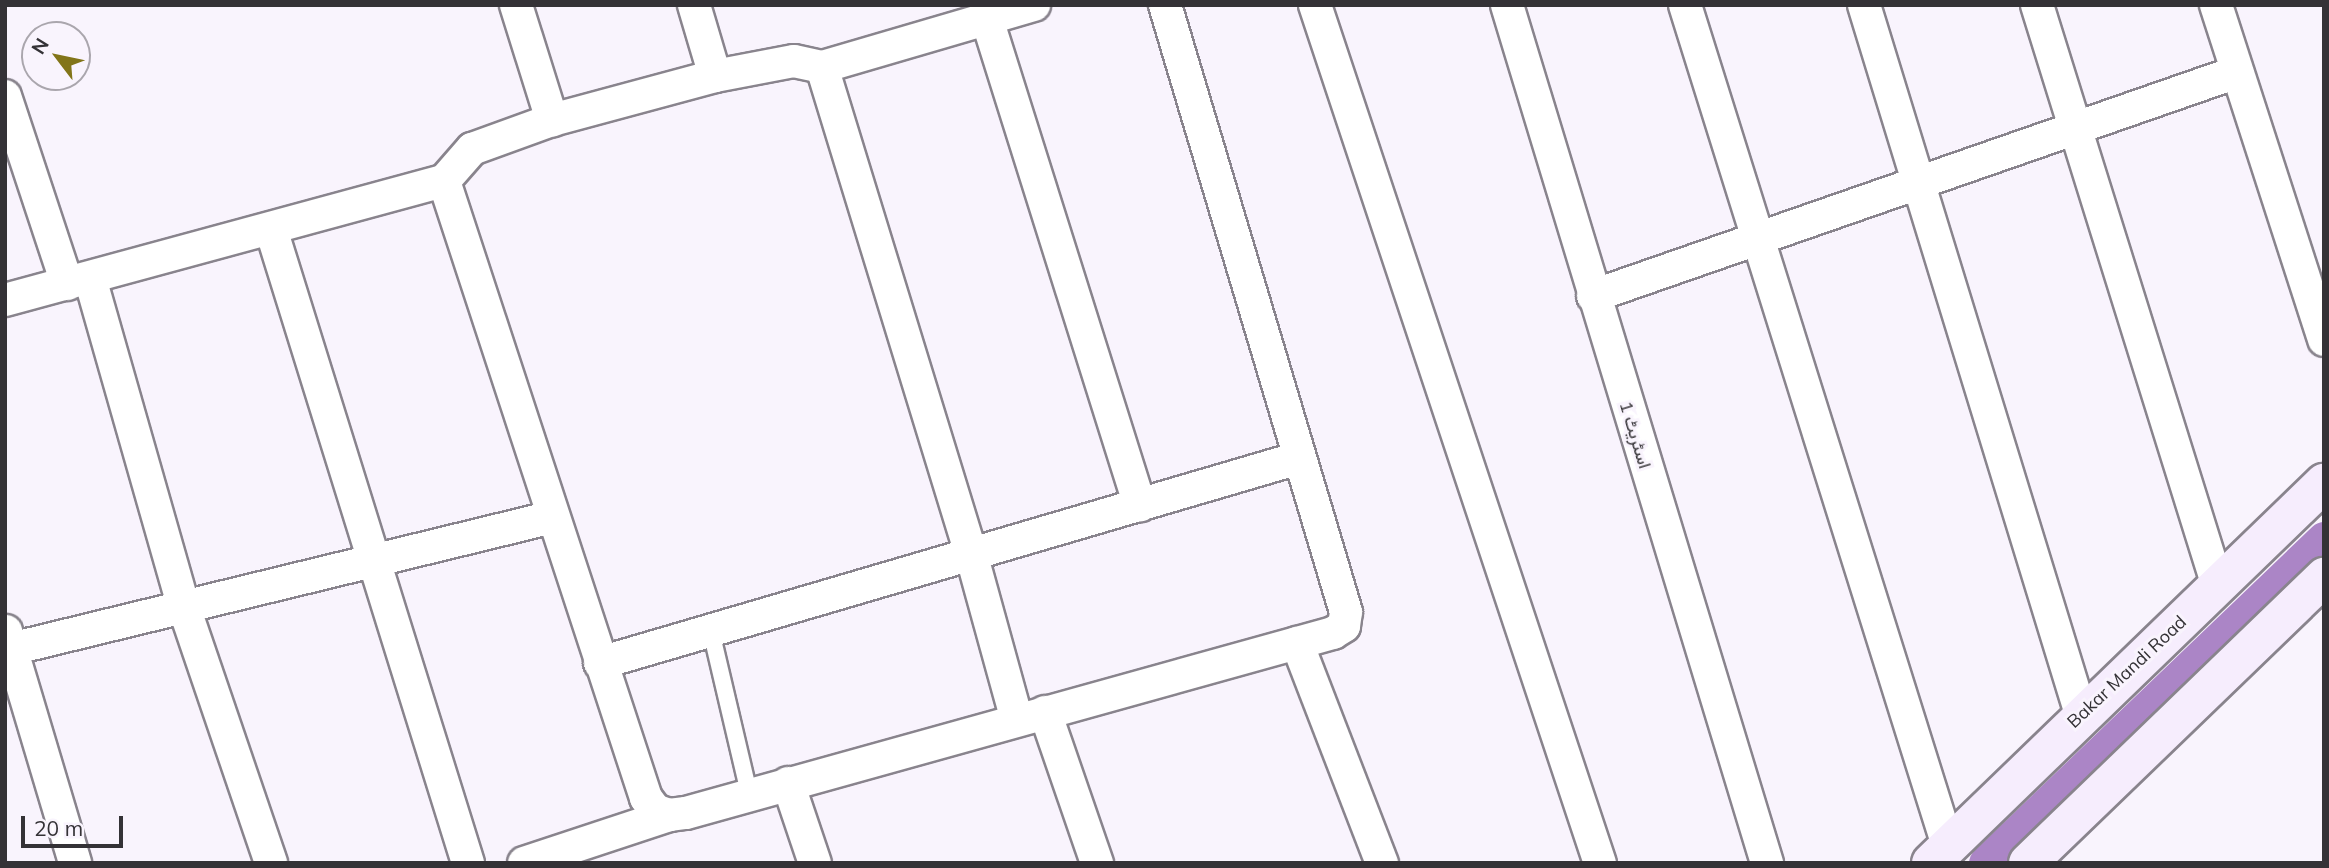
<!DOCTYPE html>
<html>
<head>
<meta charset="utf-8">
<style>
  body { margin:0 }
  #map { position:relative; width:2329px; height:868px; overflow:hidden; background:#f9f4fd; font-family:Mulish,Vazirmatn,sans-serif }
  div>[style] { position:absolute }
  .canal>* { height:35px; margin:-17.5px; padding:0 17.5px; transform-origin:17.5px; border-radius:17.5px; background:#ab85c6 }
  .roads { filter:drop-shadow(2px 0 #89848d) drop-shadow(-2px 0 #89848d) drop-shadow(0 2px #89848d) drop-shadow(0 -2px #89848d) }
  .lane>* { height:16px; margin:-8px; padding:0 8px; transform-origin:8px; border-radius:8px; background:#fff }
  .street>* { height:32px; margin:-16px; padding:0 16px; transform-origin:16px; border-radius:16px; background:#fff }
  .secondary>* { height:38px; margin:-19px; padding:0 19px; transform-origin:19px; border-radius:19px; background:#f6edfd }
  span { translate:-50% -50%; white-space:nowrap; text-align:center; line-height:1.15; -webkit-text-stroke:6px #f9f4fd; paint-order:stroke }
  .street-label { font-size:18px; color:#343236 }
  .frame { position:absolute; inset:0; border:7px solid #343236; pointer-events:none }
  .north { position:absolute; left:21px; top:21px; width:70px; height:70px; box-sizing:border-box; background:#f9f4fd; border:2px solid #aaa6ad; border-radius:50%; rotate:302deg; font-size:19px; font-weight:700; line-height:28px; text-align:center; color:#343236 }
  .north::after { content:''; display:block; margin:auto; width:24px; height:32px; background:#827519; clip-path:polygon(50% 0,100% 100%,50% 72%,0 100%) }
  .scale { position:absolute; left:21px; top:816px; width:102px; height:32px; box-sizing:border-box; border:4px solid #343236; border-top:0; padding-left:9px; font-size:21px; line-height:24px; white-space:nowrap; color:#343236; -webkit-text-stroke:5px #f9f4fd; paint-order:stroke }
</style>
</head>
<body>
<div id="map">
  <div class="canal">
    <div style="left:1986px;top:863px;width:468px;rotate:-43.8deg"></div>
  </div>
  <div class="roads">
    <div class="lane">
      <div style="left:711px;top:631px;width:166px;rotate:76.8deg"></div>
    </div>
    <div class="street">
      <div style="left:516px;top:5px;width:121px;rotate:72.6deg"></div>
      <div style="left:694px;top:5px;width:74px;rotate:73.5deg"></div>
      <div style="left:1315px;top:5px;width:904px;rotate:71.63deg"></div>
      <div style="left:1507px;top:5px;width:897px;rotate:73.14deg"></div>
      <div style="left:1685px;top:5px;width:881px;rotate:72.63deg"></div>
      <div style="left:1864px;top:5px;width:741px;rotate:72.98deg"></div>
      <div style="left:2037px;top:5px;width:609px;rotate:72.7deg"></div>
      <div style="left:2216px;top:5px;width:352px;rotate:72.1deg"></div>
      <div style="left:987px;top:19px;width:510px;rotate:72.56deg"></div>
      <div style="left:822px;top:67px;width:512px;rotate:72.98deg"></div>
      <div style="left:972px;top:557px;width:169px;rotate:74.6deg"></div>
      <div style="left:5px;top:96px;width:198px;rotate:71.7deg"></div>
      <div style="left:444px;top:181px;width:649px;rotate:71.87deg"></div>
      <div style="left:646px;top:798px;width:15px;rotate:53deg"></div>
      <div style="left:655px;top:810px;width:15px;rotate:20deg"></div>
      <div style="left:669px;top:815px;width:17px;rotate:-7deg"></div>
      <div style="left:686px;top:813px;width:672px;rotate:-15.55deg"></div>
      <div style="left:1333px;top:633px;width:13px;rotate:-32deg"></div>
      <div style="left:1344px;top:626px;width:14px;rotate:-82deg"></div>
      <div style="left:1346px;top:612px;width:633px;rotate:-106.6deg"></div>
      <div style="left:271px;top:229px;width:664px;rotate:72.74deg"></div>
      <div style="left:90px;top:278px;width:342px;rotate:74.1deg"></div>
      <div style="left:184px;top:607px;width:270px;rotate:71.2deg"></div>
      <div style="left:1593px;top:296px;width:682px;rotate:-19.18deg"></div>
      <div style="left:5px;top:300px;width:455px;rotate:-15.2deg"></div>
      <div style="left:444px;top:181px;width:43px;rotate:-48.8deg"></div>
      <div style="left:472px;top:149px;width:85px;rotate:-19.9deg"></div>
      <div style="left:552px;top:120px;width:169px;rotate:-15.1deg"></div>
      <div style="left:715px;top:76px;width:80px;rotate:-10.8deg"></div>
      <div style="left:794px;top:61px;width:29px;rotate:12deg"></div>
      <div style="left:822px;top:67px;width:221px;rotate:-16.3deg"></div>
      <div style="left:6px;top:631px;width:242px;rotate:73.4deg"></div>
      <div style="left:1297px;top:643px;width:236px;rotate:68.9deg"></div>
      <div style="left:11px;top:649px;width:558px;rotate:-13.69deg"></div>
      <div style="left:600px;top:663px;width:728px;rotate:-16.35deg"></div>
      <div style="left:1045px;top:712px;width:160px;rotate:71deg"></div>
      <div style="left:788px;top:783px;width:84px;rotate:71.4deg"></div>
      <div style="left:524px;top:863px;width:153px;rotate:-18.3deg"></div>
    </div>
    <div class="secondary">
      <div style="left:1931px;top:863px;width:547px;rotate:-44.04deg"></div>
      <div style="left:2028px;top:863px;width:412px;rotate:-44deg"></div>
    </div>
  </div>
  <div class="street-label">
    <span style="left:1635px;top:435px;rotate:73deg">اسٹریٹ 1</span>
    <span style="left:2127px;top:672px;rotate:-43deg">Bakar Mandi Road</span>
  </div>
  <div class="frame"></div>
  <div class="north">N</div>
  <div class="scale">20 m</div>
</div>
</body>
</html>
